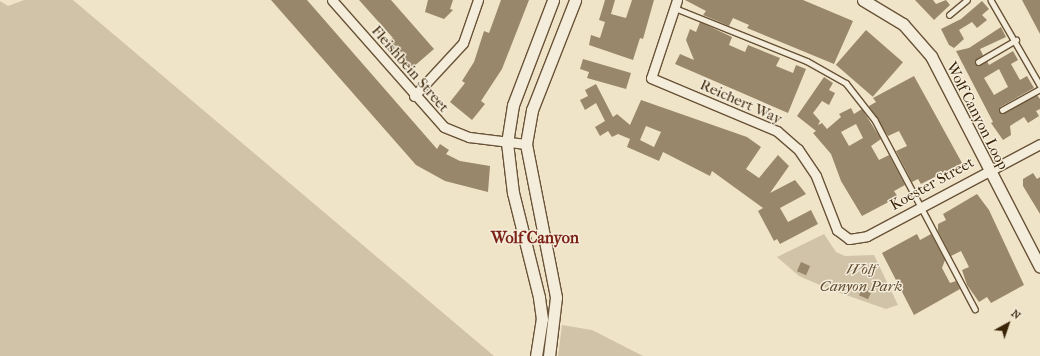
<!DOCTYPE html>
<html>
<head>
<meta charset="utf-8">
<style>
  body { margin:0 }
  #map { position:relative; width:1040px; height:356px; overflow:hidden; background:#f0e4c8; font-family:"IM FELL French Canon",serif }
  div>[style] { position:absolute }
  .green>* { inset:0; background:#d1c3a7 }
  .building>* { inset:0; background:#99876b; transform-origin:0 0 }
  .roads { filter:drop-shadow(1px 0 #685337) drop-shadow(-1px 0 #685337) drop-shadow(0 1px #685337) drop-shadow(0 -1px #685337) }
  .service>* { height:4.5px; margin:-2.25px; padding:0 2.25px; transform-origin:2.25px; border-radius:2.25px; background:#f5eddb }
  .minor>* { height:9px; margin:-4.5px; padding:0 4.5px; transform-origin:4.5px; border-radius:4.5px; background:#f5eddb }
  .tertiary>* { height:11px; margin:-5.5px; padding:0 5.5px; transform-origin:5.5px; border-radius:5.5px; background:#f5eddb }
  span { translate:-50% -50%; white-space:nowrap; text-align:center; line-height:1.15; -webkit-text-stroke:3px #f5eddb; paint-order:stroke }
  .street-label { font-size:15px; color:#3a2307 }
  .park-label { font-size:15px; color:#604b2f; font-style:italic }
  .neighbourhood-label { font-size:16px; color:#7a1f14; font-weight:700 }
  .north { position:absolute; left:988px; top:304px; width:40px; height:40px; -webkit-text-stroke:3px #f5eddb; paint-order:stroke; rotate:40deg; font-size:11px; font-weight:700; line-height:16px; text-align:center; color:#3a2307 }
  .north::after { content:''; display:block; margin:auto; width:14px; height:18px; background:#3a2307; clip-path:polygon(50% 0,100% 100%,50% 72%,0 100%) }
</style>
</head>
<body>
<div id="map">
  <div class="green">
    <div style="clip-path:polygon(24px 0,73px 0,494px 356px,0 356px,0 1px,8px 6px)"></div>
    <div style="clip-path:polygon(824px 234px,836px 252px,845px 256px,874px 255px,898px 305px,886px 309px,829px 289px,799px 276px,777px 257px)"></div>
    <div style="clip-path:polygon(562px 325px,592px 330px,643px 356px,558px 356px)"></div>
  </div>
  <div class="building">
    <div style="clip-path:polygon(271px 0,307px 0,437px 149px,440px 144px,449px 150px,446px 154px,460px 161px,490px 166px,488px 192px,445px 181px,416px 165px)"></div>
    <div style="clip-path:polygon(359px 0,391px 0,434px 49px,412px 68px,389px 41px,393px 38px)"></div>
    <div style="clip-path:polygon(428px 0,453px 0,450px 9px,453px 10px,444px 19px,425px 12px)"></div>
    <div style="clip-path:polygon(501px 0,529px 0,502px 69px,481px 101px,485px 104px,472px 120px,450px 102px,465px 83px,462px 81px,474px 62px,484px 31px,489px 33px)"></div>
    <div style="clip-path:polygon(605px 0,615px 0,611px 14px,626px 18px,632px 0,654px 0,643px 39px,640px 38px,633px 60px,589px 45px,591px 35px,600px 38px,605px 22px,599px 20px)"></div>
    <div style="clip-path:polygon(685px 0,803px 0,853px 21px,834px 64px,747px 28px,749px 25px,733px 18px,729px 26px,703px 15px,706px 11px)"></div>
    <div style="clip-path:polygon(915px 0,933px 0,936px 4px,946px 0,950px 5px,934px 20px)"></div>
    <div style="clip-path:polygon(1022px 0,1040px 0,1040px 34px)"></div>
    <div style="clip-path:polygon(982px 1px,989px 9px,982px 15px,987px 20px,977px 28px,972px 22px,959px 30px,964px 39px,954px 48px,949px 45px,941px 29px,961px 19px)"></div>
    <div style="clip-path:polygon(700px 22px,732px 37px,729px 45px,745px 52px,748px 45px,780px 58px,776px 66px,793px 73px,796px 65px,806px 69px,788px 113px,675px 64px,680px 54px,694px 60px,686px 40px,690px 29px,696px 32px)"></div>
    <div style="clip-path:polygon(evenodd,1001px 27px,1006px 37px,980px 49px,983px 55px,975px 64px,978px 66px,987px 61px,989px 65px,1013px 51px,1018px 60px,1011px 64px,1020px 80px,1027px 76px,1034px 88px,1000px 107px,999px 111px,1004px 113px,1037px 95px,1040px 99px,1040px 109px,1036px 111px,1039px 116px,1028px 123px,1024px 117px,1010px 126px,1011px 135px,1003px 140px,991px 123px,993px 122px,956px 51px,969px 48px,1001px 27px,999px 69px,1008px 87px,994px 95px,984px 78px,999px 69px)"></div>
    <div style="left:866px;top:30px;width:49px;height:46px;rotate:41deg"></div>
    <div style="clip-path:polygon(583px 59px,631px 73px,626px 89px,587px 78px,589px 72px,580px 69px)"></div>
    <div style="clip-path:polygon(914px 76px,962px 163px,921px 184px,918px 179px,912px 182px,896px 151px,907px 146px,899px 131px,888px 136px,869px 106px,876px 102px,873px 98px)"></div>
    <div style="clip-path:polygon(evenodd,824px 77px,833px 83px,829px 90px,835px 93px,829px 105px,822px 101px,813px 113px,820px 121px,818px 125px,822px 123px,827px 129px,841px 117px,839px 114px,851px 108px,854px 114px,862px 109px,881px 139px,871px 146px,879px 160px,889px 155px,905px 185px,894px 191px,898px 197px,862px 216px,841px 181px,831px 154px,813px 133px,816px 131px,797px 116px,824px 77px,856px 124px,863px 138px,849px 146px,841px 132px,856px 124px)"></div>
    <div style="clip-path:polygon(evenodd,596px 84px,613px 117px,617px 114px,630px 125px,641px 100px,747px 137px,761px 147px,746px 169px,759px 178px,778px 155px,789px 166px,770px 193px,795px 180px,806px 194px,780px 208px,788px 222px,811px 210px,818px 224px,780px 244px,777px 239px,774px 241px,758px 211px,763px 208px,712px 171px,710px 176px,663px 152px,659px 161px,627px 147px,630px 139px,618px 134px,612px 137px,608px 131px,600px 136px,595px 127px,605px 121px,596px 103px,585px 110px,580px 100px,588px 96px,585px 90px,596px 84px,646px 126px,661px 132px,654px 147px,640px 140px,646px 126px)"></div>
    <div style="clip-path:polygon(1033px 173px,1037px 179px,1040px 177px,1040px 214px,1023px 186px,1023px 179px)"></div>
    <div style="clip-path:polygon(977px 194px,989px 210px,1024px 285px,991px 303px,987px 297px,979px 302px,967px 285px,962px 270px,969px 267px,961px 251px,951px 256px,938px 231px,938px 224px,946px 220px,943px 214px)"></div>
    <div style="clip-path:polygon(917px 234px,920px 240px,931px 234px,945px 260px,942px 268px,950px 283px,956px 281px,960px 289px,914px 315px,882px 253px)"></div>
    <div style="left:801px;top:262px;width:10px;height:10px;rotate:24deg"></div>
    <div style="left:863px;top:286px;width:10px;height:10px;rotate:24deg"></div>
  </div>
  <div class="roads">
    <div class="service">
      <div style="left:991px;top:0;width:98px;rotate:60deg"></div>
      <div style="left:675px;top:8px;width:142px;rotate:21.9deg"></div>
      <div style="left:807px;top:61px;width:45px;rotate:29.4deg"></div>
      <div style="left:846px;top:83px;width:47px;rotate:51.9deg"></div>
      <div style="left:875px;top:120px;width:214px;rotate:62.1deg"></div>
      <div style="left:949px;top:15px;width:23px;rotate:-40deg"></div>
      <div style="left:978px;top:62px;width:44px;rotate:-30.1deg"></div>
      <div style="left:1002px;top:110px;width:43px;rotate:-28.9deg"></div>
    </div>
    <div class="minor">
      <div style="left:332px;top:0;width:169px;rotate:48.6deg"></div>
      <div style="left:444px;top:127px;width:27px;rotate:22deg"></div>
      <div style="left:469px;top:137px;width:57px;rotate:7deg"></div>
      <div style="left:677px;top:0;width:82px;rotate:108.4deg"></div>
      <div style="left:651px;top:78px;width:137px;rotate:22.8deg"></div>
      <div style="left:777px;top:131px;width:28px;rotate:41deg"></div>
      <div style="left:798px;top:149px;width:32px;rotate:56deg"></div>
      <div style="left:816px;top:176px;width:58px;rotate:68.7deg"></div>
      <div style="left:837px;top:230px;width:15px;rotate:37deg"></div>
      <div style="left:849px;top:239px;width:18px;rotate:-9deg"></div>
      <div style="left:867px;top:236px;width:196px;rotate:-28deg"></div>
      <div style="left:414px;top:96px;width:72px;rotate:-47.2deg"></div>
      <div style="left:463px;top:43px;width:46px;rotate:-70.8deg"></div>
    </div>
    <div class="tertiary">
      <div style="left:863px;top:0;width:47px;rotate:31deg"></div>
      <div style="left:903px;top:24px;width:43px;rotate:48.8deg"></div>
      <div style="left:931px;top:56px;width:237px;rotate:62.7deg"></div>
      <div style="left:536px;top:356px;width:37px;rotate:-81deg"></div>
      <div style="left:542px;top:319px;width:22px;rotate:-98deg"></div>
      <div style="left:539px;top:297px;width:107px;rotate:-104deg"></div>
      <div style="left:513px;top:193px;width:50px;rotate:-96.8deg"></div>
      <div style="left:507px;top:143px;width:38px;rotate:-81deg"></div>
      <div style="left:513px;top:105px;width:112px;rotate:-69.1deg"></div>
      <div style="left:549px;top:356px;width:59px;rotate:-83.2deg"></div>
      <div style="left:556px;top:297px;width:156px;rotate:-101.1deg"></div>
      <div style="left:526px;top:144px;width:35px;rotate:-80deg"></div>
      <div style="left:532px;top:110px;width:118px;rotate:-68.6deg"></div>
    </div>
  </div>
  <div class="street-label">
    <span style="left:410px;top:69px;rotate:49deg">Fleishbein Street</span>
    <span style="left:741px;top:102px;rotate:24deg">Reichert Way</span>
    <span style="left:977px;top:116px;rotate:63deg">Wolf Canyon Loop</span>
    <span style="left:932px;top:184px;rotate:-29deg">Koester Street</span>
  </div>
  <div class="park-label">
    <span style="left:861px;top:278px">Wolf<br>Canyon Park</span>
  </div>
  <div class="neighbourhood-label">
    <span style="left:535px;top:238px">Wolf Canyon</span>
  </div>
  <div class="north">N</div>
</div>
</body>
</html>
